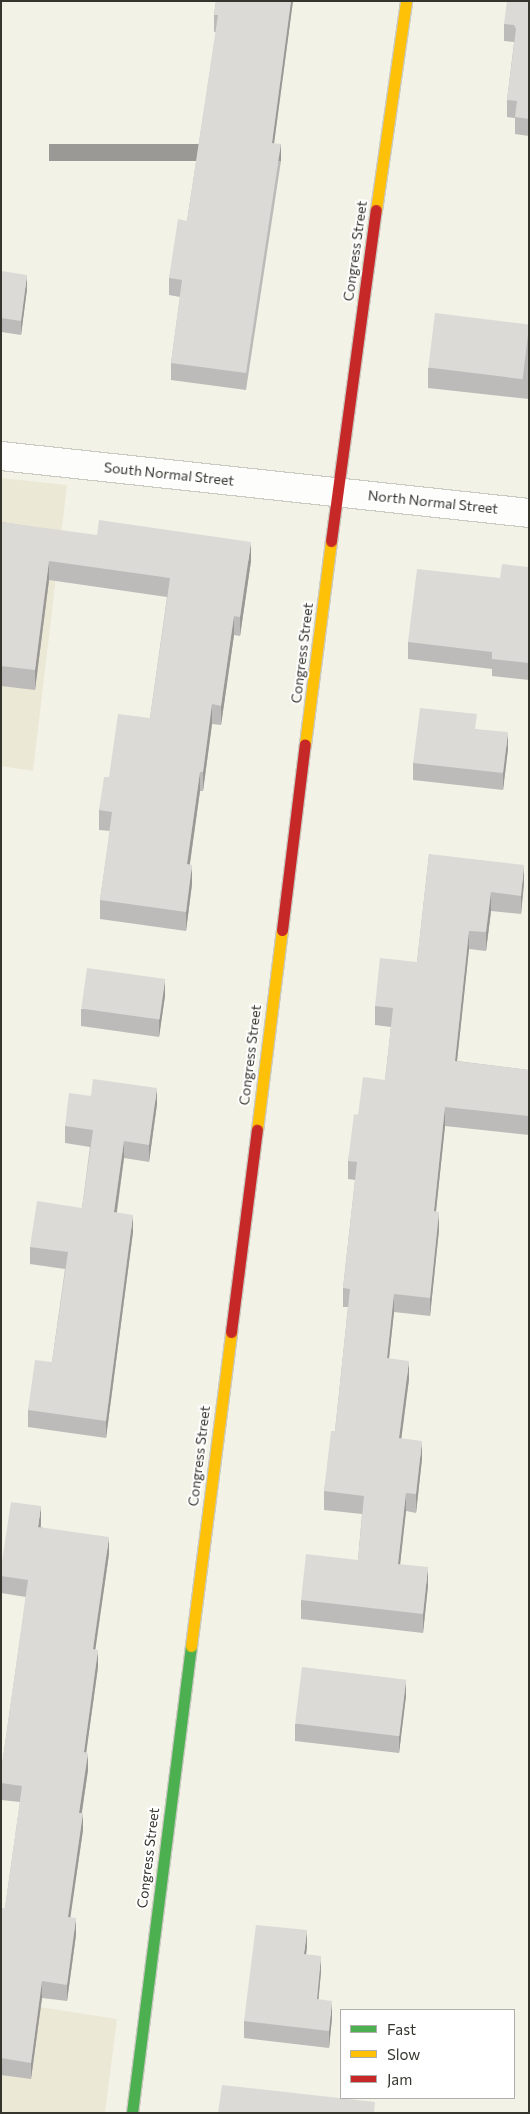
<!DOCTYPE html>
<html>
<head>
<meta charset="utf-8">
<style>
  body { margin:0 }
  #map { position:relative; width:530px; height:2114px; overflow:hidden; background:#f3f2e7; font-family:Commissioner,sans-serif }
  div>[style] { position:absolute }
  .built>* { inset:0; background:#ebe8d6 }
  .roads { filter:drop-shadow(1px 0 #cbcac2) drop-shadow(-1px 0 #cbcac2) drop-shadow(0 1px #cbcac2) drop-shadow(0 -1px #cbcac2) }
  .street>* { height:28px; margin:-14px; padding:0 14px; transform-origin:14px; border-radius:14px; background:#fdfdfb }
  .fast>* { height:11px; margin:-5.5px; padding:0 5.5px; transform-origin:5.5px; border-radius:5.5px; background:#4caf50 }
  .slow>* { height:11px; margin:-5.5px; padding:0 5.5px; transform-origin:5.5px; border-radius:5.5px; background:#ffc107 }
  .jam>* { height:11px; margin:-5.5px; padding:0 5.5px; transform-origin:5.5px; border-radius:5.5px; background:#c62828 }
  .wall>* { inset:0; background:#bdbbb9 }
  .shaded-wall>* { inset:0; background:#9a9996; transform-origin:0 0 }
  .building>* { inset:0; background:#dcdad7; transform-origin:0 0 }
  span { translate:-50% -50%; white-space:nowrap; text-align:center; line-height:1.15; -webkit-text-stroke:4px #fff; paint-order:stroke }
  .street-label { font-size:14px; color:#35342d }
  .frame { position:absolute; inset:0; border:2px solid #35342d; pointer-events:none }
  .legend { position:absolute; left:340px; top:2009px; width:175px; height:90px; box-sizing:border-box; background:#fff; border:1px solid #aeaeab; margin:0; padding:6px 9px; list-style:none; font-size:15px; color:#35342d }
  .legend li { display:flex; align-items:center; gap:10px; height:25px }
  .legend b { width:25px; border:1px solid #aeaeab }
</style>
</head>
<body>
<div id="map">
  <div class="built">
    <div style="clip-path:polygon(1px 478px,67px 485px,33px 771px,1px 766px)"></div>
    <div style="clip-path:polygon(1px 2001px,117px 2019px,105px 2113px,1px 2113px)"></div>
  </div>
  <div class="roads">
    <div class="street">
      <div style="left:1px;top:456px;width:531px;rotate:6.16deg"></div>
    </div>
    <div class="fast">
      <div style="left:132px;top:2113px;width:471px;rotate:-82.8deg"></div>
    </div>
    <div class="slow">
      <div style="left:376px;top:210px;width:211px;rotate:-81.8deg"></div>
      <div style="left:305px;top:744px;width:205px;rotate:-82.7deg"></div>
      <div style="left:257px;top:1130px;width:202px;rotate:-82.9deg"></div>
      <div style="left:191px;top:1646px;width:317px;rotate:-82.7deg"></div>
    </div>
    <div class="jam">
      <div style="left:331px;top:541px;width:334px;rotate:-82.3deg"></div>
      <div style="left:282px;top:930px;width:187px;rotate:-83deg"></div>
      <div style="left:231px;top:1332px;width:204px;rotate:-82.7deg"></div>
    </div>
  </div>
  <div class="wall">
    <div style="clip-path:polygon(216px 1px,293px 1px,274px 143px,281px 161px,246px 390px,171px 380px,171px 363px,180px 297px,169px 295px,169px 278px,187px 221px,216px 32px,214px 32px,214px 15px)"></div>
    <div style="clip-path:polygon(529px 1px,529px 136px,515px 134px,515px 118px,507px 117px,507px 100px,514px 43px,514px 42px,504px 41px,504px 24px)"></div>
    <div style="clip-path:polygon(1px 271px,27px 289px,21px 335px,1px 332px)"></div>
    <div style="clip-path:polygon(529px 325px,529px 399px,428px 388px,428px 368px)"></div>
    <div style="clip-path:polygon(1px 522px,251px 561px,240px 636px,234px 635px,221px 725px,212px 724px,203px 791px,200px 791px,190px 864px,192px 884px,186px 931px,100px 919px,100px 900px,110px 831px,99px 830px,99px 810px,109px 777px,150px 718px,167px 597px,49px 580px,35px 690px,1px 686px)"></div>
    <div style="clip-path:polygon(529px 567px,529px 680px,492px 676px,492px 669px,408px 659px,408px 642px,500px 578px)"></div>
    <div style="clip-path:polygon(477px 729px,508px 749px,503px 790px,413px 780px,413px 763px)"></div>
    <div style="clip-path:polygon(429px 854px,524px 883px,521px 914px,491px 911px,486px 951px,469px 949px,457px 1061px,529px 1070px,529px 1135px,445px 1126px,436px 1211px,439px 1230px,430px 1316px,394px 1312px,389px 1358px,409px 1379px,401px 1438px,422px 1459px,416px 1513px,406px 1511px,400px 1564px,428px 1586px,423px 1633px,301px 1619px,301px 1600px,358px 1560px,362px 1514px,324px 1510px,324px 1491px,335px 1431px,348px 1307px,343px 1307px,343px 1288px,355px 1180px,348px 1179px,348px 1161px,358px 1115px,385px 1080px,391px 1027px,375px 1025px,375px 1006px,417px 962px)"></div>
    <div style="clip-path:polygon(165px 996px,159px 1037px,81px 1026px,81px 1009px)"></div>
    <div style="clip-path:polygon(157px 1104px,149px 1162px,124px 1158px,117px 1213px,133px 1232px,106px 1438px,28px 1427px,28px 1410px,52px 1362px,65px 1269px,30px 1264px,30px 1247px,82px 1208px,90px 1147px,65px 1143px,65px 1126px)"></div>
    <div style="clip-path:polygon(41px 1523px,41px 1527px,109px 1554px,95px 1649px,98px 1667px,86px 1752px,88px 1770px,82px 1813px,83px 1830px,70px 1917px,76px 1935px,67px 2001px,42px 1998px,31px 2079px,1px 2075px,1px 1908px,5px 1908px,20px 1802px,1px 1800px,1px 1772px,26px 1597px,1px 1593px,1px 1568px)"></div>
    <div style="clip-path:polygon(406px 1696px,399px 1753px,295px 1741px,295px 1724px)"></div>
    <div style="clip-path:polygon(307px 1947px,306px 1954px,321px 1972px,318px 2000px,332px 2018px,329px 2048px,244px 2038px,244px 2021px)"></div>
  </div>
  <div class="shaded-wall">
    <div style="clip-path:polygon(291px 1px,293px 1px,272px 159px,272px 143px)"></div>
    <div style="left:281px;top:144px;width:17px;height:232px;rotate:90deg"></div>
    <div style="clip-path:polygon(27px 275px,27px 289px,21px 335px,21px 321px)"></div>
    <div style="clip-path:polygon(251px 542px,251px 561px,240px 636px,240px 617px)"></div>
    <div style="clip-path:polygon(49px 561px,49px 580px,35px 690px,35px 670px)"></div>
    <div style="clip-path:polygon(234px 616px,234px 635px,221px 725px,221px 706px)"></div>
    <div style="clip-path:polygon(212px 704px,212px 724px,203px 791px,203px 772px)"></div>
    <div style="clip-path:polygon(508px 732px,508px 749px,503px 790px,503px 773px)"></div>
    <div style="clip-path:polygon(200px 772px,200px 791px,187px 883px,187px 864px)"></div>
    <div style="clip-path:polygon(192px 865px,192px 884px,186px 931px,186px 912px)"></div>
    <div style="clip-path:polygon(524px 865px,524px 883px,521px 914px,521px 896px)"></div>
    <div style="clip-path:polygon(491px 892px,491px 911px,486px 951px,486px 932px)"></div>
    <div style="clip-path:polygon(469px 931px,469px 949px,455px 1080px,455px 1061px)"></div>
    <div style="clip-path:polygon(165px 979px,165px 996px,159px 1037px,159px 1020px)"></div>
    <div style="clip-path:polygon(157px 1088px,157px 1104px,149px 1162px,149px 1145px)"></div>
    <div style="clip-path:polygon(445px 1107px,445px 1126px,434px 1230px,434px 1211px)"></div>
    <div style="clip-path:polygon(124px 1141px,124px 1158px,114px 1229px,114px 1212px)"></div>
    <div style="clip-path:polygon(439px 1212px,439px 1230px,430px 1316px,430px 1298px)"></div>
    <div style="clip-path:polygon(133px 1215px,133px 1232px,106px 1438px,106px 1421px)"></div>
    <div style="clip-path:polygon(394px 1294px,394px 1312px,387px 1377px,387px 1358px)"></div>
    <div style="clip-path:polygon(409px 1361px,409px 1379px,399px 1457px,399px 1438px)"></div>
    <div style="clip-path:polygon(422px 1441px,422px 1459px,416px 1513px,416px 1494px)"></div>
    <div style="clip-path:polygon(406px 1493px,406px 1511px,398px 1583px,398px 1564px)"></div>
    <div style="clip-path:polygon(41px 1506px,41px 1523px,38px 1544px,38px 1527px)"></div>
    <div style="clip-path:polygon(109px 1537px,109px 1554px,93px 1666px,93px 1649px)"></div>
    <div style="clip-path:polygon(428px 1567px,428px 1586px,423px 1633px,423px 1614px)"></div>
    <div style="clip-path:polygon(98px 1650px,98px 1667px,84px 1769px,84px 1752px)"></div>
    <div style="clip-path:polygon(406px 1679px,406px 1696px,399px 1753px,399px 1736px)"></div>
    <div style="clip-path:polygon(88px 1753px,88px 1770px,79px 1830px,79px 1813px)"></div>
    <div style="clip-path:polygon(83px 1813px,83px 1830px,68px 1934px,68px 1917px)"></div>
    <div style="clip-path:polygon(76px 1918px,76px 1935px,67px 2001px,67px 1985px)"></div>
    <div style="clip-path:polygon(307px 1930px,307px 1947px,304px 1971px,304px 1954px)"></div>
    <div style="clip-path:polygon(321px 1956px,321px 1972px,317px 2016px,317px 1999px)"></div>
    <div style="clip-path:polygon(42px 1981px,42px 1998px,31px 2079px,31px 2063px)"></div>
    <div style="clip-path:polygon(332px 2001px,332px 2018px,329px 2048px,329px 2031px)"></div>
  </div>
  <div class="building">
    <div style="clip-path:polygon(216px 1px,291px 1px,272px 143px,281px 144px,246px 373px,171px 363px,182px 280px,169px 278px,178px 219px,187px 221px,218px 15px,214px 15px)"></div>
    <div style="clip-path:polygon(507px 1px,529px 1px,529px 119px,515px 117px,517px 101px,507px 100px,516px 29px,514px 25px,504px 24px)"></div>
    <div style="clip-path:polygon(1px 271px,27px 275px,21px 321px,1px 318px)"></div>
    <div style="left:435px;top:313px;width:95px;height:55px;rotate:7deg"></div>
    <div style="clip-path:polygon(99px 520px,251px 542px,240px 617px,234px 616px,221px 706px,212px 704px,203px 772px,200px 772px,187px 864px,192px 865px,186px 912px,100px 900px,112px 812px,99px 810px,104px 777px,109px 777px,118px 714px,150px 718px,170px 578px,49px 561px,35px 670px,1px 666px,1px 522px,97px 535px)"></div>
    <div style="clip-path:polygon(502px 564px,529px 567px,529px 663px,492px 659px,492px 652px,408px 642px,417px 569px,500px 578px)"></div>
    <div style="clip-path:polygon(420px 708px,477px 714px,475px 729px,508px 732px,503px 773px,413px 763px)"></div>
    <div style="clip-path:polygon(429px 854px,524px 865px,521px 896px,491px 892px,486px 932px,469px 931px,455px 1061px,529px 1070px,529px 1116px,445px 1107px,434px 1211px,439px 1212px,430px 1298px,394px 1294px,387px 1358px,409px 1361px,399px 1438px,422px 1441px,416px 1494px,406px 1493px,398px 1564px,428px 1567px,423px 1614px,301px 1600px,306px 1554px,358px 1560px,364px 1496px,324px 1491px,331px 1431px,335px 1431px,350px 1289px,343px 1288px,357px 1162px,348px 1161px,354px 1114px,358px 1115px,363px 1077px,385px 1080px,393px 1008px,375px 1006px,380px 958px,417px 962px)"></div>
    <div style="left:87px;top:968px;width:79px;height:41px;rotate:8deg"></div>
    <div style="clip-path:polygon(93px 1079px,157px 1088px,149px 1145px,124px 1141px,114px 1212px,133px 1215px,106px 1421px,28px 1410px,35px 1360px,52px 1362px,68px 1252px,30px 1247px,37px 1201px,82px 1208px,93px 1130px,65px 1126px,69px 1093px,91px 1096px)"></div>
    <div style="clip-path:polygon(11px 1502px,41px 1506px,38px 1527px,109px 1537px,93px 1649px,98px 1650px,84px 1752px,88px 1753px,79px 1813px,83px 1813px,68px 1917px,76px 1918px,67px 1985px,42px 1981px,31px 2063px,1px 2058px,1px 1908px,5px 1908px,22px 1786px,1px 1783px,1px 1772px,28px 1580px,1px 1576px,1px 1568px)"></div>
    <div style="left:302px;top:1667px;width:105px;height:57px;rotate:7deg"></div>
    <div style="clip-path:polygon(256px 1925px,307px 1930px,304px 1954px,321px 1956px,317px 1999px,332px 2001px,329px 2031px,244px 2021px)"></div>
    <div style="clip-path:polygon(222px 2085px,375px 2102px,374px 2113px,218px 2113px)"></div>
  </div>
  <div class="street-label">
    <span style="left:355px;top:251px;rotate:-82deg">Congress Street</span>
    <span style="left:169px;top:474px;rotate:6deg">South Normal Street</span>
    <span style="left:433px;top:502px;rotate:6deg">North Normal Street</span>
    <span style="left:302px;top:653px;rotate:-83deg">Congress Street</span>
    <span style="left:250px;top:1055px;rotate:-83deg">Congress Street</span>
    <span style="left:199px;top:1456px;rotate:-83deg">Congress Street</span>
    <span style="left:148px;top:1858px;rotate:-83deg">Congress Street</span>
  </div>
  <div class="frame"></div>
  <ul class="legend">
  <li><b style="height:6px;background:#4caf50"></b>Fast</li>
  <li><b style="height:6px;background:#ffc107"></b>Slow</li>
  <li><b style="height:6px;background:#c62828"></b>Jam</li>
  </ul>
</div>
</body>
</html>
